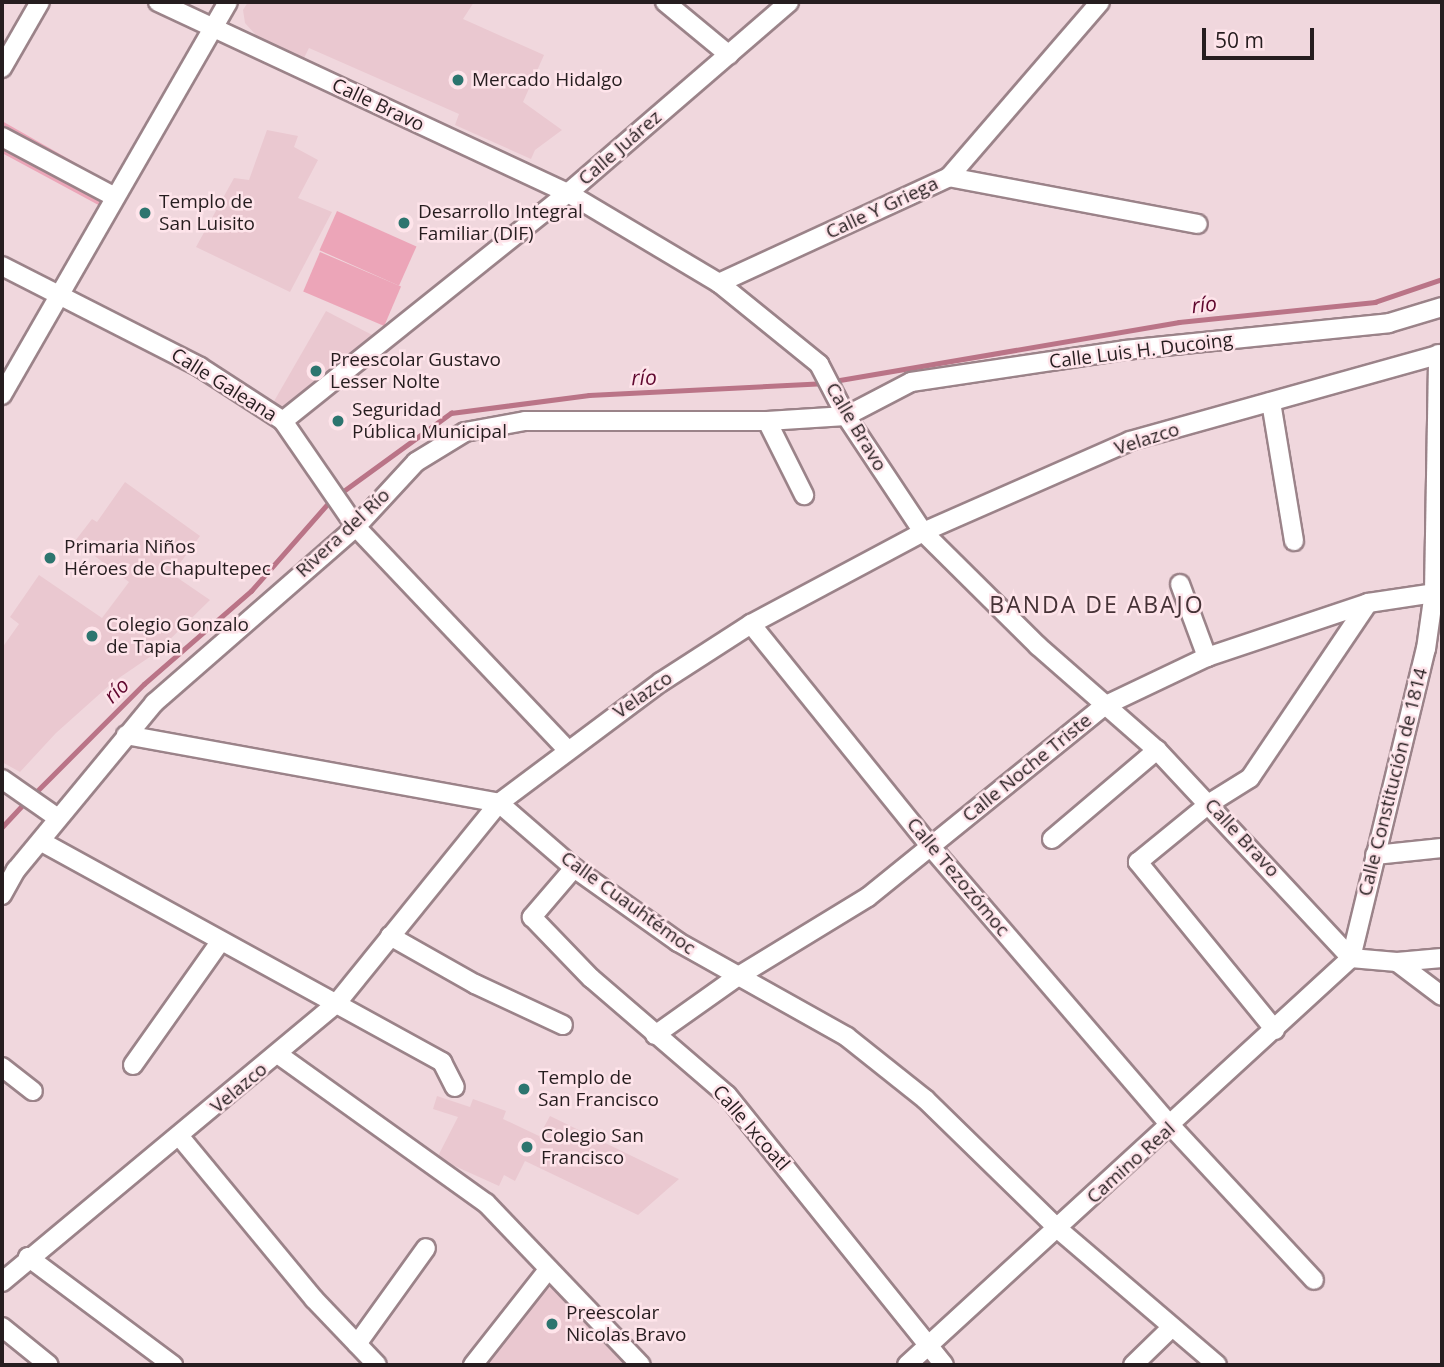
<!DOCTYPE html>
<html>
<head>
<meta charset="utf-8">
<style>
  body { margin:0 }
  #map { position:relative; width:1444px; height:1367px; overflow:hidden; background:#f0d7dd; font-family:"Open Sans",sans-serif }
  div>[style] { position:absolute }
  .built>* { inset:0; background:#eac8d0 }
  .green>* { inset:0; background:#eca5b8; transform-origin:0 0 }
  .stream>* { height:4.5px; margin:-2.25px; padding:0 2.25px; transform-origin:2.25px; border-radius:2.25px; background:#ba7487 }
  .roads { filter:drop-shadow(2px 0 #9b8389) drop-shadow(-2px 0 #9b8389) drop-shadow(0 2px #9b8389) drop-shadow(0 -2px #9b8389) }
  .minor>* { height:18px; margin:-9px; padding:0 9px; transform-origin:9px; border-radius:9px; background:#fff }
  .dots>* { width:19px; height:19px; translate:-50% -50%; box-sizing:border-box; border:4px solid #fee4ea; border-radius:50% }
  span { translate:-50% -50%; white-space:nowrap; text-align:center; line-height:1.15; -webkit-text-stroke:5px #fee4ea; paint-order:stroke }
  .poi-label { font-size:19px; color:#261d1f }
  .left { translate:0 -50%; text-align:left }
  .street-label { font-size:19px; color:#261d1f }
  .water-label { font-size:21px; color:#60082f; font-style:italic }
  .quarter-label { font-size:23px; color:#453236; letter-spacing:2px }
  .frame { position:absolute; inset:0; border:4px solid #261d1f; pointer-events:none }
  .scale { position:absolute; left:1202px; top:28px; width:112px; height:32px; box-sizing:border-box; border:4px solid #261d1f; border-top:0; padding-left:9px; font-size:21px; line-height:24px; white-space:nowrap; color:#261d1f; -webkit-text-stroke:5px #fee4ea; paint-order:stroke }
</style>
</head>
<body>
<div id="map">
  <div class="built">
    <div style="clip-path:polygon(248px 2px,474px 2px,463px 19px,544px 55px,523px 102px,562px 130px,535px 150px,531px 159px,455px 125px,459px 114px,309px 48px,304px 58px,262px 42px,245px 23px,243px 10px)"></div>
    <div style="clip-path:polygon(267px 130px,298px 136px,294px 147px,318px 160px,298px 198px,332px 212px,290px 292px,196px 247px,234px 178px,249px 180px)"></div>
    <div style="clip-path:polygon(326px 311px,380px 339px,288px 413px,273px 403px)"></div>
    <div style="clip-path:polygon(125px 482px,200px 536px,172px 574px,210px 600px,157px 652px,113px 682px,56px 733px,20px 772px,2px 762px,2px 648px,19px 624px,10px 617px,39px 575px,102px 618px,129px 582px,75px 541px,92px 519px,97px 522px)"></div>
    <div style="clip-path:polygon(437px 1096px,470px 1107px,473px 1099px,506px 1111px,503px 1119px,539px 1136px,550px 1116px,679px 1179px,638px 1215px,525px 1161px,515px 1181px,504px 1175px,499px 1186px,437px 1158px,458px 1117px,433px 1109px)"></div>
    <div style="clip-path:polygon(548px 1283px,629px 1365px,484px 1365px)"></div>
  </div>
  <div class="green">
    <div style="clip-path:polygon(2px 121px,116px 186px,104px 208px,2px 153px)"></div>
    <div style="left:337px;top:211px;width:87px;height:43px;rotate:24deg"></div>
    <div style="left:320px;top:252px;width:88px;height:43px;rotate:23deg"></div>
  </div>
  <div class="stream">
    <div style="left:834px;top:381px;width:350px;rotate:-9.7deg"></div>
    <div style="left:1179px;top:322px;width:197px;rotate:-5.8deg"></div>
    <div style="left:1375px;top:302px;width:71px;rotate:-18.9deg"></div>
    <div style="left:338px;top:495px;width:140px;rotate:-36deg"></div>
    <div style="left:451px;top:413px;width:139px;rotate:-7.4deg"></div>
    <div style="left:589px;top:395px;width:233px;rotate:-2.9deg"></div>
    <div style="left:32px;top:796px;width:158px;rotate:-45deg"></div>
    <div style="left:144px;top:684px;width:142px;rotate:-41deg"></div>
    <div style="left:251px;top:591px;width:121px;rotate:-48.7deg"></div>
    <div style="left:2px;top:827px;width:34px;rotate:-47deg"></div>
  </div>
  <div class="roads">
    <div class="minor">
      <div style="left:158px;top:2px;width:452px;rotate:25deg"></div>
      <div style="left:568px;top:193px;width:176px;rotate:30.8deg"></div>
      <div style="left:719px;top:283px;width:129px;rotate:39deg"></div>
      <div style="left:819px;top:364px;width:59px;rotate:62.6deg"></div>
      <div style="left:846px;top:416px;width:139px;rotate:56.4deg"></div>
      <div style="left:923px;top:532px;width:162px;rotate:44.7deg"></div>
      <div style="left:1038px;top:646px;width:158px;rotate:41.2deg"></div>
      <div style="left:1157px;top:750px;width:284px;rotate:47deg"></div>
      <div style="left:1351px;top:958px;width:46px;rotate:5deg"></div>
      <div style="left:1397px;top:962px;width:56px;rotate:37.1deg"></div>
      <div style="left:665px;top:2px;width:83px;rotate:39.6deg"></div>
      <div style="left:2px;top:68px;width:76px;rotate:-60.1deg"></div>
      <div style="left:2px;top:137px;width:128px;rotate:28deg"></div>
      <div style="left:949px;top:177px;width:253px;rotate:10.7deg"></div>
      <div style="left:2px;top:266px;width:222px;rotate:27deg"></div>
      <div style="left:200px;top:367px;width:99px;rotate:33deg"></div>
      <div style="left:283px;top:421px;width:129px;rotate:55.4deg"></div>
      <div style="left:356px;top:527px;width:306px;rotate:46.5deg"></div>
      <div style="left:719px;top:283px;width:253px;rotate:-24.7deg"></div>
      <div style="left:949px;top:177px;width:231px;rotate:-49.2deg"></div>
      <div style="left:2px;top:395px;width:453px;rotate:-60.1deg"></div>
      <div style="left:1271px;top:402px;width:141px;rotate:80.6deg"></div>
      <div style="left:283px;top:421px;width:365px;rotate:-38.7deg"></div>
      <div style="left:568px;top:193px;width:292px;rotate:-40.8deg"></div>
      <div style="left:767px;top:421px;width:83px;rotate:63.4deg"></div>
      <div style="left:1180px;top:584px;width:78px;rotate:69.7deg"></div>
      <div style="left:751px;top:624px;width:285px;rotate:51.1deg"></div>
      <div style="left:930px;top:846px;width:369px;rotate:49.3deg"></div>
      <div style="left:1171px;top:1126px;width:210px;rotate:47.1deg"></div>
      <div style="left:126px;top:735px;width:379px;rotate:10.3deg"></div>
      <div style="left:499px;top:803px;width:99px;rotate:40.9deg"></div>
      <div style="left:574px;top:868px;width:128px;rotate:35.4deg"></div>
      <div style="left:678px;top:942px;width:194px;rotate:29.3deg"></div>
      <div style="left:847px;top:1037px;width:100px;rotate:38.5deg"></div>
      <div style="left:925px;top:1099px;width:186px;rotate:44.3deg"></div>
      <div style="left:1058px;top:1229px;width:209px;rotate:40.5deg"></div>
      <div style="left:2px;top:779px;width:68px;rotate:34.9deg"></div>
      <div style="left:1052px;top:839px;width:138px;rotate:-40.3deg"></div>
      <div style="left:42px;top:842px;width:457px;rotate:28.8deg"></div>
      <div style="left:442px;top:1062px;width:28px;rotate:63deg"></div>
      <div style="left:1375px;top:855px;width:67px;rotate:-6deg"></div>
      <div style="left:574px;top:868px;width:65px;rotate:130.6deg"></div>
      <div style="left:532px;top:917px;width:85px;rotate:46deg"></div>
      <div style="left:591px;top:978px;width:179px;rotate:40.7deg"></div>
      <div style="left:727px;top:1095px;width:346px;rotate:51.2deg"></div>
      <div style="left:2px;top:895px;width:29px;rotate:-61deg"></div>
      <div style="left:16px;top:870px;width:217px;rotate:-50.4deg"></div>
      <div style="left:154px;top:703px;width:268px;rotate:-41.1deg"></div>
      <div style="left:356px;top:527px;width:88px;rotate:-47.3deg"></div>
      <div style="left:416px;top:462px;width:57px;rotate:-31.5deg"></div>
      <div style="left:465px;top:432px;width:61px;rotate:-10.4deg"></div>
      <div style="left:525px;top:421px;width:242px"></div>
      <div style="left:767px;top:421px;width:79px;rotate:-3.6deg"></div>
      <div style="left:846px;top:416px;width:73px;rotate:-27.6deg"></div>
      <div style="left:911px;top:382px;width:216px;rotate:-8.5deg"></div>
      <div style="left:1125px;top:350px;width:265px;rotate:-5.8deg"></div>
      <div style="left:1389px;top:323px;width:55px;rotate:-16.8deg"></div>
      <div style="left:390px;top:936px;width:98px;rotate:29.5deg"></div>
      <div style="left:475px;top:984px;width:97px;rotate:25deg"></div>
      <div style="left:1351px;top:958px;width:318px;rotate:-76.4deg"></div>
      <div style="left:1426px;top:649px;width:58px;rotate:-82deg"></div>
      <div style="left:1434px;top:592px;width:238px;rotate:-89deg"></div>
      <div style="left:1397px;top:962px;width:45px;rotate:-5.1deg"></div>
      <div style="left:1275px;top:1030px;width:217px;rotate:-129.2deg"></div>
      <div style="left:1138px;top:862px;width:93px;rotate:-39.3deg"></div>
      <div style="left:1210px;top:803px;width:47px;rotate:-32deg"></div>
      <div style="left:1250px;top:778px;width:211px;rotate:-56deg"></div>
      <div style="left:655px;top:1035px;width:100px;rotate:-35.3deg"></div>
      <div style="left:737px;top:977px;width:153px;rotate:-31.4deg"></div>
      <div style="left:868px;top:897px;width:304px;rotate:-39deg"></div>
      <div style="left:1104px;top:706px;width:114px;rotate:-25.4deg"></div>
      <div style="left:1207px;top:657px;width:170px;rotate:-18.5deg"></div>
      <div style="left:1368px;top:603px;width:75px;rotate:-8.5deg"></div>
      <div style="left:279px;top:1055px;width:254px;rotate:35.6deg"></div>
      <div style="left:486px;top:1203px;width:224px;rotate:46.3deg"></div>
      <div style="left:133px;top:1065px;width:151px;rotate:-54.7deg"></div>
      <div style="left:2px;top:1067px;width:39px;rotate:38deg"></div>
      <div style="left:180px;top:1137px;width:210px;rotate:50.4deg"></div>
      <div style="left:314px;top:1299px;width:91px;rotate:46.3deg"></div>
      <div style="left:28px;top:1257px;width:181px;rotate:36.7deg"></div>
      <div style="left:2px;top:1282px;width:435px;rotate:-39.8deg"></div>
      <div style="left:336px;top:1004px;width:259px;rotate:-51deg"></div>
      <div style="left:499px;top:803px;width:202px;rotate:-36.8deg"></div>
      <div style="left:661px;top:682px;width:107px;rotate:-32.8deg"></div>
      <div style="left:751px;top:624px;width:195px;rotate:-28.1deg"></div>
      <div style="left:923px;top:532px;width:226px;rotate:-23.7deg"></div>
      <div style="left:1130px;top:441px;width:324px;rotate:-15.6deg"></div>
      <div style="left:2px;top:1327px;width:60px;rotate:39deg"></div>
      <div style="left:357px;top:1344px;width:118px;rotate:-54.3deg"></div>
      <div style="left:473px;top:1365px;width:120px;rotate:-51.8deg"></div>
      <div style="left:907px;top:1365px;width:602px;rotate:-42.51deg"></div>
      <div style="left:1133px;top:1365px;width:52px;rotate:-44.2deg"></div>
    </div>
  </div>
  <div class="dots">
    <div style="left:458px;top:80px;background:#2d756f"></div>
    <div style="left:145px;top:213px;background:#2d756f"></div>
    <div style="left:404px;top:223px;background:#2d756f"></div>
    <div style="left:316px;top:371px;background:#2d756f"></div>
    <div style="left:338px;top:421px;background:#2d756f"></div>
    <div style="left:50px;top:558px;background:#2d756f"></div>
    <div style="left:92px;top:636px;background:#2d756f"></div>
    <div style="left:524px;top:1089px;background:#2d756f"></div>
    <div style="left:527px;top:1147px;background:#2d756f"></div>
    <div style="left:552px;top:1324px;background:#2d756f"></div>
  </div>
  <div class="poi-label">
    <span class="left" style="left:472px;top:80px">Mercado Hidalgo</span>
    <span class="left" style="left:159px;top:213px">Templo de<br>San Luisito</span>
    <span class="left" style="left:418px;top:223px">Desarrollo Integral<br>Familiar (DIF)</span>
    <span class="left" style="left:330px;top:371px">Preescolar Gustavo<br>Lesser Nolte</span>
    <span class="left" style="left:352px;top:421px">Seguridad<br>Pública Municipal</span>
    <span class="left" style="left:64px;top:558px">Primaria Niños<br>Héroes de Chapultepec</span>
    <span class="left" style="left:106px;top:636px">Colegio Gonzalo<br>de Tapia</span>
    <span class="left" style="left:538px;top:1089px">Templo de<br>San Francisco</span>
    <span class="left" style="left:541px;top:1147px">Colegio San<br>Francisco</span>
    <span class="left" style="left:566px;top:1324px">Preescolar<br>Nicolas Bravo</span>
  </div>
  <div class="street-label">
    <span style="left:378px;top:105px;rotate:25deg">Calle Bravo</span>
    <span style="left:620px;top:148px;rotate:-41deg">Calle Juárez</span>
    <span style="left:882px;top:208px;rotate:-25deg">Calle Y Griega</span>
    <span style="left:1141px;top:351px;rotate:-7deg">Calle Luis H. Ducoing</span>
    <span style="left:224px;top:385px;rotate:32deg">Calle Galeana</span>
    <span style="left:856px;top:427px;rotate:59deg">Calle Bravo</span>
    <span style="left:1147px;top:439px;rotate:-18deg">Velazco</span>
    <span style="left:343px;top:533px;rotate:-43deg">Rivera del Río</span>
    <span style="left:643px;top:695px;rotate:-35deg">Velazco</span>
    <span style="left:1027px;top:768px;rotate:-39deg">Calle Noche Triste</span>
    <span style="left:1393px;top:782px;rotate:-76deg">Calle Constitución de 1814</span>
    <span style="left:1242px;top:838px;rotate:47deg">Calle Bravo</span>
    <span style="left:958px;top:877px;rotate:50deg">Calle Tezozómoc</span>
    <span style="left:628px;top:903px;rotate:36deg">Calle Cuauhtémoc</span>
    <span style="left:239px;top:1088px;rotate:-40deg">Velazco</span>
    <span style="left:751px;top:1128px;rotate:49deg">Calle Ixcoatl</span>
    <span style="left:1131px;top:1163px;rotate:-42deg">Camino Real</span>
  </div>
  <div class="water-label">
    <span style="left:1204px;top:304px;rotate:-6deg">río</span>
    <span style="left:644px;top:377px;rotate:-2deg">río</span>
    <span style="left:116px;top:690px;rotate:-45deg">río</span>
  </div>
  <div class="quarter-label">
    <span style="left:1097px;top:604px">BANDA DE ABAJO</span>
  </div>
  <div class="frame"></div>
  <div class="scale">50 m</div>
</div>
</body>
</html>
